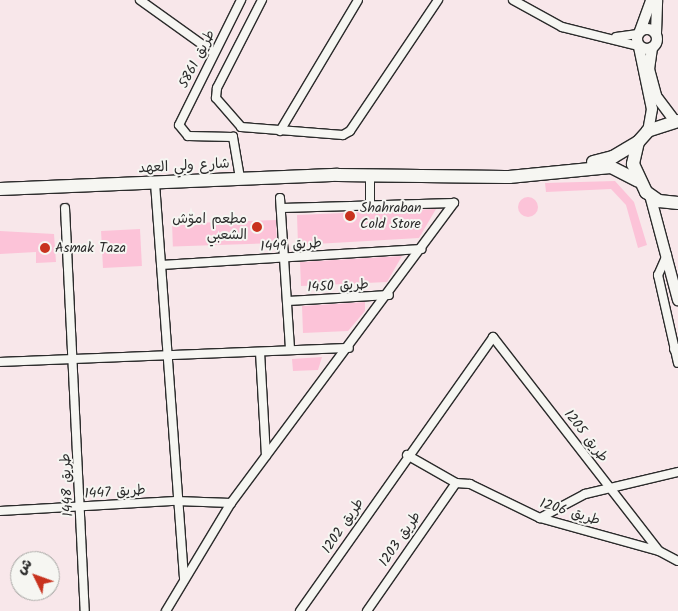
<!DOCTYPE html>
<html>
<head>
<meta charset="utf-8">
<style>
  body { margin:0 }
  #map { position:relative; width:678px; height:611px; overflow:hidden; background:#f8e7ea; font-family:Kalam,"Playpen Sans Arabic",sans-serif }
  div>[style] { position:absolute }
  .building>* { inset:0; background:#fcc3d8; transform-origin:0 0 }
  .round { border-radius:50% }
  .roads { filter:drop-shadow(1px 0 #2b2b2b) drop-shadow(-1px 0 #2b2b2b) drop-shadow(0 1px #2b2b2b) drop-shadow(0 -1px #2b2b2b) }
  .minor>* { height:8px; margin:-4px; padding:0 4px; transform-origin:4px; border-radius:4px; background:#f6f6f2 }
  .tertiary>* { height:10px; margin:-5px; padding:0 5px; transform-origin:5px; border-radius:5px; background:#f6f6f2 }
  .tertiary>.ring { margin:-5px; padding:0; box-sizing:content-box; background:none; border:10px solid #f6f6f2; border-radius:50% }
  .primary>* { height:12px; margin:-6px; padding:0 6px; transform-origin:6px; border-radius:6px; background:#f6f6f2 }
  .dots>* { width:14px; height:14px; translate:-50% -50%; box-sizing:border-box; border:2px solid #f6f6f2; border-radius:50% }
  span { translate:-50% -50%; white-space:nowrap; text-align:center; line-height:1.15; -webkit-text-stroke:4px #f6f6f2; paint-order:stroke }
  .street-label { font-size:14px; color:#2b2b2b }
  .poi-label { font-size:14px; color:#2b2b2b }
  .left { translate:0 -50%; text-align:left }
  .right { translate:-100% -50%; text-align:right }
  .north { position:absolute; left:10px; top:551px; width:50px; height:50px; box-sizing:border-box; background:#f6f6f2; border:1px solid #a5a5a2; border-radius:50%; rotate:312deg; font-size:14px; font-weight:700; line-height:20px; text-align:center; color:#2b2b2b }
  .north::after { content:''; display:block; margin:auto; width:18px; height:22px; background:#c8321e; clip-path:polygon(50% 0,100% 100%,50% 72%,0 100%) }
</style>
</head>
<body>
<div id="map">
  <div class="building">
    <div style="clip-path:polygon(615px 181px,634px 202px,647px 245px,638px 248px,626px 205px,611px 189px,546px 192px,545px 183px)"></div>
    <div class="round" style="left:518px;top:197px;width:20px;height:20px"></div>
    <div style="clip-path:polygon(436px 209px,419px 238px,298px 245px,297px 215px)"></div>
    <div style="left:276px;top:220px;width:23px;height:104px;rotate:88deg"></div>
    <div style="left:140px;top:229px;width:37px;height:39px;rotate:87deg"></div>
    <div style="clip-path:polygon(0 231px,54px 234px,56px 262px,36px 263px,36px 252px,0 254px)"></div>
    <div style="clip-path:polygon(402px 256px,387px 282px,301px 286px,300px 262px)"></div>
    <div style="clip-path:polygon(365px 302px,365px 311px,348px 331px,303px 333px,302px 306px)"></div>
    <div style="clip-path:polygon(322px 357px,318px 370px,293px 371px,292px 359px)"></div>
  </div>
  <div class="roads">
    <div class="minor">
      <div style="left:140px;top:0;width:91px;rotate:35.6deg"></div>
      <div style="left:262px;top:0;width:99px;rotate:117.1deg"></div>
      <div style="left:217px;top:88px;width:10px;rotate:96deg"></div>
      <div style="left:216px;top:98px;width:38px;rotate:49deg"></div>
      <div style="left:241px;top:127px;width:102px;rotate:4.5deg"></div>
      <div style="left:343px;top:135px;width:8px;rotate:-30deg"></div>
      <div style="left:350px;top:131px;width:158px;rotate:-56.1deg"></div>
      <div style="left:513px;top:0;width:56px;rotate:28.9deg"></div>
      <div style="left:562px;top:27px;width:78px;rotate:14deg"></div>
      <div style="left:616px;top:37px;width:22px;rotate:-8deg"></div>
      <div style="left:280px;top:131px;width:152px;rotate:-59.2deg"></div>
      <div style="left:370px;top:175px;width:29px;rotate:90deg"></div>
      <div style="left:240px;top:178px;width:42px;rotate:-99.7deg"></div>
      <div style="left:233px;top:137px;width:45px;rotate:-178.7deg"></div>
      <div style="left:188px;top:136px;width:14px;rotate:-129deg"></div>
      <div style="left:179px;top:125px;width:140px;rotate:-63.6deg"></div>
      <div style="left:155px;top:183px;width:397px;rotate:85.8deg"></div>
      <div style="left:280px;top:198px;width:150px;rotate:86.2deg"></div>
      <div style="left:65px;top:208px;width:403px;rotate:87.2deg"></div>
      <div style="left:282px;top:208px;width:172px;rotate:-1.7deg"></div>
      <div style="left:667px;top:255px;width:22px;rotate:114deg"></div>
      <div style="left:658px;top:275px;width:90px;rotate:77.2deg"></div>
      <div style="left:161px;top:265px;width:261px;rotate:-3.5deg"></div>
      <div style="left:288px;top:301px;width:101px;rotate:-3.4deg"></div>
      <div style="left:260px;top:352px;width:104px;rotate:86.7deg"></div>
      <div style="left:0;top:362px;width:349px;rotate:-2.3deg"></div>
      <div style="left:407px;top:455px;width:56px;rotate:29.7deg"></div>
      <div style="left:456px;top:483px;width:14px;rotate:4deg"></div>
      <div style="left:470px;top:484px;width:78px;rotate:25.9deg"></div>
      <div style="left:540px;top:518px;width:123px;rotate:15.5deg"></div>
      <div style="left:659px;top:551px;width:21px;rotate:28deg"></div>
      <div style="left:0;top:511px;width:176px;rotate:-3.3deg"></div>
      <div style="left:176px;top:501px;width:55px;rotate:2.1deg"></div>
      <div style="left:540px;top:518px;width:51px;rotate:-28.1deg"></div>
      <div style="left:585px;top:494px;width:96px;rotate:-13.3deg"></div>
      <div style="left:166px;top:611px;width:126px;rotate:-59deg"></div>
      <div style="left:231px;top:503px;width:374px;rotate:-53.4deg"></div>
      <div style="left:300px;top:611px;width:335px;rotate:-54.8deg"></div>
      <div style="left:493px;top:337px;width:271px;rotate:52.2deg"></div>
      <div style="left:367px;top:611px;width:156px;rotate:-55.2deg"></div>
    </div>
    <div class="tertiary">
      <div class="ring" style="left:637px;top:29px;width:10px;height:10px"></div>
      <div style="left:640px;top:31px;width:33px;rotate:-70deg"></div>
      <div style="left:656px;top:33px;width:33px;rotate:-88deg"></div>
      <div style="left:639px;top:47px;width:63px;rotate:78.2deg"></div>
      <div style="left:652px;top:109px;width:22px;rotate:100deg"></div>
      <div style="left:652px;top:48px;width:21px;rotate:98deg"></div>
      <div style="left:649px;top:69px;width:28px;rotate:75deg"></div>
      <div style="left:656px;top:96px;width:31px;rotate:53deg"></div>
      <div style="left:650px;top:195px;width:109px;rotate:75.1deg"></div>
      <div style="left:675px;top:349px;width:3px"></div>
    </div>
    <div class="primary">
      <div style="left:678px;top:121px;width:32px;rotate:162deg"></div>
      <div style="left:648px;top:131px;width:15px;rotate:132deg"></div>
      <div style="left:638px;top:142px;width:23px;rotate:103deg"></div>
      <div style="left:633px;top:164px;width:31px;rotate:65deg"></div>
      <div style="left:646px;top:192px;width:16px;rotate:35deg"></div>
      <div style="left:659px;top:201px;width:19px;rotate:6deg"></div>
      <div style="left:593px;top:162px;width:21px;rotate:-14deg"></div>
      <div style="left:613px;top:157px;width:29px;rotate:-31deg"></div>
      <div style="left:0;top:189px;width:338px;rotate:-2.4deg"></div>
      <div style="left:338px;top:175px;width:171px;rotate:0.7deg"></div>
      <div style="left:509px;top:177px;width:102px;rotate:-5.6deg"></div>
      <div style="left:611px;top:167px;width:30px;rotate:27deg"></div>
    </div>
  </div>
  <div class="dots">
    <div style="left:350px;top:216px;background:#c8321e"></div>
    <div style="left:257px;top:227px;background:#c8321e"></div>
    <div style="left:45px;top:248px;background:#c8321e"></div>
  </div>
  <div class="street-label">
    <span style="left:197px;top:59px;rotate:-63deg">طريق 5861</span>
    <span style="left:184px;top:166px;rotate:-3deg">شارع ولي العهد</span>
    <span style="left:291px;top:245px;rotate:-4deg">طريق 1449</span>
    <span style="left:338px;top:286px;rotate:-3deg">طريق 1450</span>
    <span style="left:586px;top:436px;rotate:52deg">طريق 1205</span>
    <span style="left:67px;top:485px;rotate:-93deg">طريق 1448</span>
    <span style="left:115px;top:492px;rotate:-4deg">طريق 1447</span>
    <span style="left:570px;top:512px;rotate:17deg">طريق 1206</span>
    <span style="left:343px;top:526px;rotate:-56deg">طريق 1202</span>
    <span style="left:400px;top:539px;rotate:-56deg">طريق 1203</span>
  </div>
  <div class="poi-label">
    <span class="left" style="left:360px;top:216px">Shahraban<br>Cold Store</span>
    <span class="right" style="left:247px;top:227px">مطعم اموّش<br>الشعبي</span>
    <span class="left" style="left:55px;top:248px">Asmak Taza</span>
  </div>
  <div class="north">ش</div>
</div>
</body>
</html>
